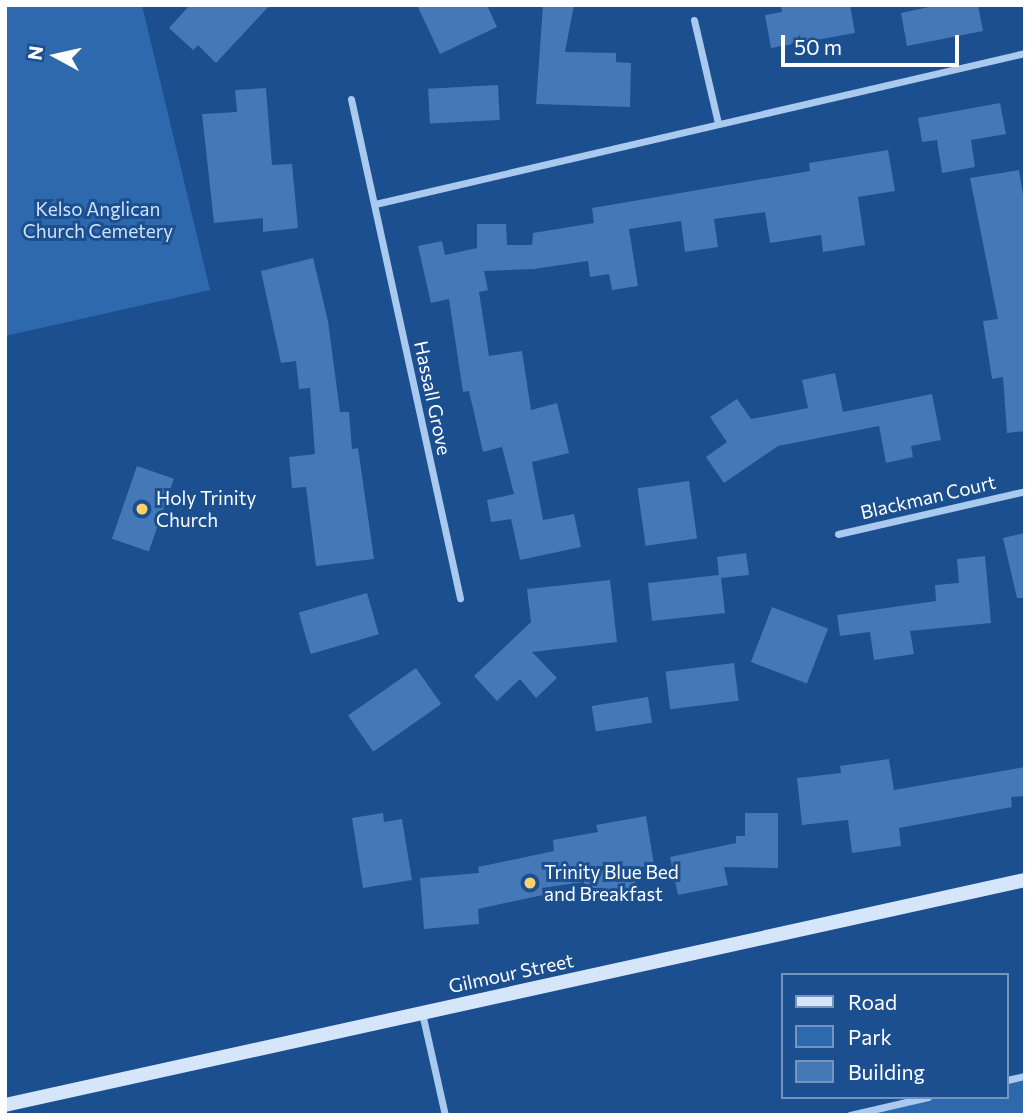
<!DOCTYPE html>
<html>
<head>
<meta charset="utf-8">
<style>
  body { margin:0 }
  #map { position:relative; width:1030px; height:1120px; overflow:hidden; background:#1b4f8f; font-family:Commissioner,sans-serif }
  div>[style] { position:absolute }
  .green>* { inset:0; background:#2e69ad }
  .building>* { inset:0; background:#4478b7; transform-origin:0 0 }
  .minor>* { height:7px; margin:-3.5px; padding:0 3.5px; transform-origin:3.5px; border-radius:3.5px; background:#a9c9ee }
  .secondary>* { height:14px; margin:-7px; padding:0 7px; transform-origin:7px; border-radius:7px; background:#d6e6fa }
  .dots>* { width:19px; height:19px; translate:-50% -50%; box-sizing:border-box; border:4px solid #1b4f8f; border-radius:50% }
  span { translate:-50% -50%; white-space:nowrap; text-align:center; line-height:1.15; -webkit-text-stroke:6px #1b4f8f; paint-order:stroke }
  .park-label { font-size:19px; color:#cfe3fa }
  .street-label { font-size:19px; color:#fff }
  .poi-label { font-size:19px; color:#fff }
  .left { translate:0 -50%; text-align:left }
  .frame { position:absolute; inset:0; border:7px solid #fff; pointer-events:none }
  .legend { position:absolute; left:781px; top:973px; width:228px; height:126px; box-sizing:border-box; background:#1b4f8f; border:2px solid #7695bc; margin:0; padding:9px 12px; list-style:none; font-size:21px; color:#fff }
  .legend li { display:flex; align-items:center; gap:14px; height:35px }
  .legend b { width:35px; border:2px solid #7695bc }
  .north { position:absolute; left:21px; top:21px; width:70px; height:70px; -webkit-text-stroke:5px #1b4f8f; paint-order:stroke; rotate:278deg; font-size:19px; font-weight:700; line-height:28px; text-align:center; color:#fff }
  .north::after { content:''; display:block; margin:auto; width:24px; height:32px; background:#fff; clip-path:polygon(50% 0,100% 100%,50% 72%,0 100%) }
  .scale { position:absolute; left:781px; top:35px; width:178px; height:32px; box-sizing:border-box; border:4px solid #fff; border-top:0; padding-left:9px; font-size:21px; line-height:24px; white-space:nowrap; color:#fff; -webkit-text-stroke:5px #1b4f8f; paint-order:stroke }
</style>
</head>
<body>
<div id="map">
  <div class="green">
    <div style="clip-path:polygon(5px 5px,142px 5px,210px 290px,5px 336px)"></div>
    <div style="clip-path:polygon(1025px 1076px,1025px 1115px,850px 1115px,928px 1097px,1007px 1097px,1007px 1079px)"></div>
  </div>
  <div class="building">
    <div style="clip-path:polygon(190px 5px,270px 5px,216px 63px,198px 45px,193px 50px,169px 28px)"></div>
    <div style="clip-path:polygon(417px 5px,487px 5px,497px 27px,440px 54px)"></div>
    <div style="clip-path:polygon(543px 5px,574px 5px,565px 52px,616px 53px,616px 62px,631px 63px,630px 107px,536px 104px)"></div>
    <div style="clip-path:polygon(781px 5px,850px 5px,855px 33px,771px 48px,765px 15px,782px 12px)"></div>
    <div style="clip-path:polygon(938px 5px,978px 5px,983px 31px,907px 46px,901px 13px)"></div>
    <div style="left:498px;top:85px;width:35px;height:70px;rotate:87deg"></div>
    <div style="clip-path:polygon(266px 88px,272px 165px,292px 164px,298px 228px,263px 232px,263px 218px,214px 223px,202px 114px,237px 112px,235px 90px)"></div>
    <div style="clip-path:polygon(1000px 103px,1006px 134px,971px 140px,975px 167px,942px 173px,937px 140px,922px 142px,918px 118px)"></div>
    <div style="clip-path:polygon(888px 150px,895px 191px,858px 197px,865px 245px,823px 252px,821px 235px,770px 243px,765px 212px,714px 219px,718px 247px,685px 252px,681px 221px,629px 229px,638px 286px,612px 290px,609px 274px,590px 277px,588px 261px,534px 269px,484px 271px,488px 290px,479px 292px,489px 356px,522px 351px,531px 410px,557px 403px,569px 453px,532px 462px,543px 520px,574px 514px,581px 547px,520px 560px,511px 519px,491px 522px,487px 500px,514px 494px,502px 447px,483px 452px,469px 391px,463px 392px,449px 299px,431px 303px,418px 246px,442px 241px,445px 255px,477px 248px,477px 224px,506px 224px,507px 245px,532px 245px,533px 233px,594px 223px,592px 208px,810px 171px,809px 163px)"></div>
    <div style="clip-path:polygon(1019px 170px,1025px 208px,1025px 431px,1007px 433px,1003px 377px,992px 379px,983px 321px,998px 319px,970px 178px)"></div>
    <div style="clip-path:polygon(313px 258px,328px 321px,340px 412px,349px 412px,352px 449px,358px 448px,374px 559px,316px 566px,306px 487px,292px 488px,289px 457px,315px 454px,310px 388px,299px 389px,296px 361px,281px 363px,261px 271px)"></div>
    <div style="clip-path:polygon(835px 373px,843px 412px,932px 394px,941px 440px,911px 446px,913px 457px,886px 463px,879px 426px,778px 446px,724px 483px,706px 457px,727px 442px,710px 417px,737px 399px,751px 419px,808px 408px,802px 380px)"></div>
    <div style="left:137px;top:466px;width:39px;height:77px;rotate:19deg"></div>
    <div style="left:689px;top:481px;width:58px;height:52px;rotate:82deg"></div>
    <div style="clip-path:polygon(1025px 533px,1025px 598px,1017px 598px,1003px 538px)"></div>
    <div style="clip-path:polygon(746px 553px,749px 575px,721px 578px,725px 613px,652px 621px,648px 583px,719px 575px,717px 557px)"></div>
    <div style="clip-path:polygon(985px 556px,991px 623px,910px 631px,914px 654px,874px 660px,870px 632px,840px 636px,837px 615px,936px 601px,935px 585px,959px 583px,957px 559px)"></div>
    <div style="clip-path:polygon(610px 580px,617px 642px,532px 652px,557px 678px,536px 698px,520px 679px,497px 701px,474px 676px,531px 622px,527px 589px)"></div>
    <div style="left:367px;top:593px;width:43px;height:71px;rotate:74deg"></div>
    <div style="left:772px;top:607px;width:60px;height:59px;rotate:21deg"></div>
    <div style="left:734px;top:663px;width:38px;height:69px;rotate:83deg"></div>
    <div style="left:416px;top:668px;width:44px;height:83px;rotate:55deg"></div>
    <div style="left:648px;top:697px;width:26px;height:57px;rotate:81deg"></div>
    <div style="clip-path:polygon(889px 759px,894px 790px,1025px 767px,1025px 796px,1011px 797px,1012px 807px,899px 828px,901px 846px,852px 853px,848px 820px,802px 825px,797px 778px,841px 773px,840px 766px)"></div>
    <div style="clip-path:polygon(383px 813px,384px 822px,402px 819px,412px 880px,363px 888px,352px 818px)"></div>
    <div style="clip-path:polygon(745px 813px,778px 813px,778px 868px,724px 867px,728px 885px,678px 895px,670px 857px,736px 843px,736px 836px,745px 836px)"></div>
    <div style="clip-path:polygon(646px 816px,654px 865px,633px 868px,636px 889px,586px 897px,584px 882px,542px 888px,543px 895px,478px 909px,479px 924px,424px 929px,420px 878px,479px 873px,478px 867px,554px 851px,553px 840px,598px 832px,596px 825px)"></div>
  </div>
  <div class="minor">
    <div style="left:694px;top:20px;width:106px;rotate:76.9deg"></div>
    <div style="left:351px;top:99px;width:511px;rotate:77.68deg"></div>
    <div style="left:375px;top:204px;width:667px;rotate:-13.08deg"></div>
    <div style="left:838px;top:534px;width:192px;rotate:-12.9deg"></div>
    <div style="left:422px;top:1013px;width:105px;rotate:77.3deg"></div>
    <div style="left:1007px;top:1080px;width:18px;rotate:-13deg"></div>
    <div style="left:850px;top:1115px;width:80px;rotate:-13deg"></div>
  </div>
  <div class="secondary">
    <div style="left:5px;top:1105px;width:1045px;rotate:-12.44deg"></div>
  </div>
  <div class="dots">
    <div style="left:142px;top:509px;background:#ffd166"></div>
    <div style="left:530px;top:883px;background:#ffd166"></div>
  </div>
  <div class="park-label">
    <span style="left:98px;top:220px">Kelso Anglican<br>Church Cemetery</span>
  </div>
  <div class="street-label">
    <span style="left:433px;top:398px;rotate:78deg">Hassall Grove</span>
    <span style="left:928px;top:497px;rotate:-13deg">Blackman Court</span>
    <span style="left:511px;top:973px;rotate:-12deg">Gilmour Street</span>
  </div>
  <div class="poi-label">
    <span class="left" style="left:156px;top:509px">Holy Trinity<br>Church</span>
    <span class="left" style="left:544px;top:883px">Trinity Blue Bed<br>and Breakfast</span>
  </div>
  <div class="frame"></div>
  <ul class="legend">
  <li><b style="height:9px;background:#d6e6fa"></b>Road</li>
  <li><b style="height:19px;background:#2e69ad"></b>Park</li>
  <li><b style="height:19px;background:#4478b7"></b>Building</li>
  </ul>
  <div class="north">N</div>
  <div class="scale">50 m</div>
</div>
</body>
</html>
